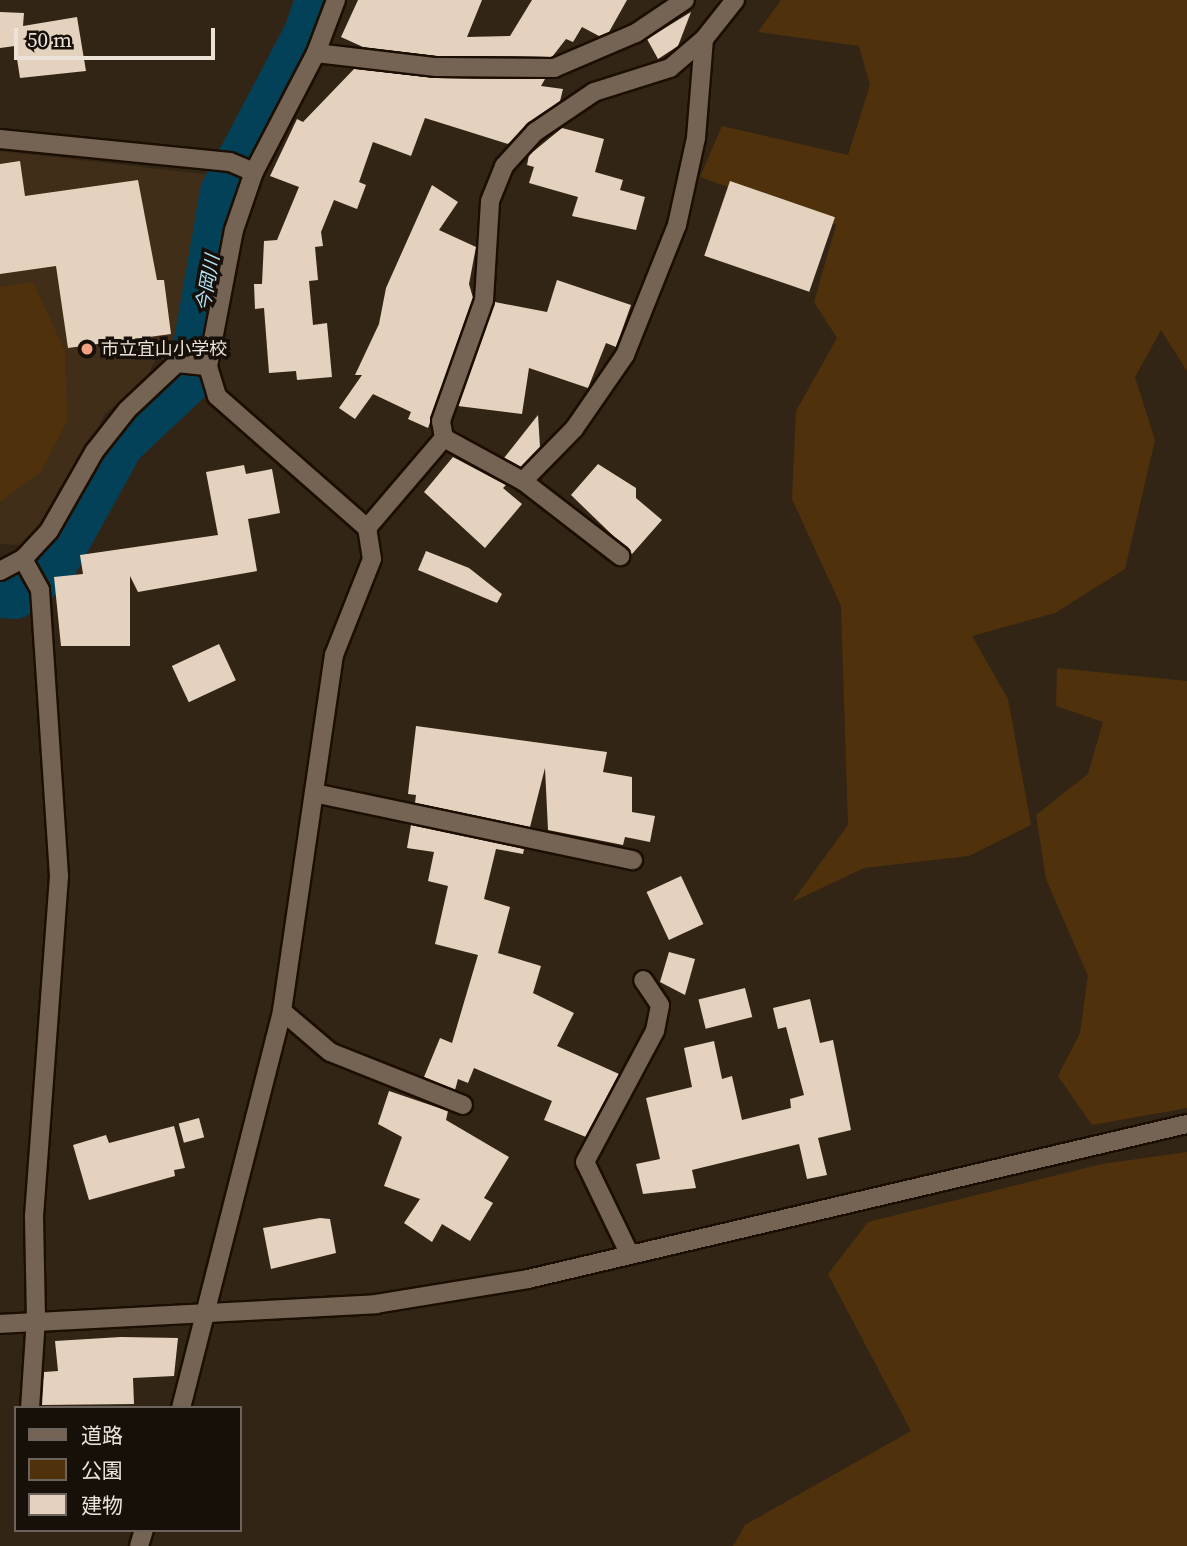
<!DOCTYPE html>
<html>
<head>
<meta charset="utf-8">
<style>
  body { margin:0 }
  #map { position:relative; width:1187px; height:1546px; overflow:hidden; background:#332516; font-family:"Source Serif 4","Noto Sans JP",serif }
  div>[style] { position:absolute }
  .built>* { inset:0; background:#412e19 }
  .green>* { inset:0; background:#4f310b }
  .river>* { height:49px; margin:-24.5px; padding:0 24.5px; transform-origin:24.5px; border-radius:24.5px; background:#034159 }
  .building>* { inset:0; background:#e5d2be; transform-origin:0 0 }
  .roads { filter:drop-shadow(2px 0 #1b0e02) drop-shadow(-2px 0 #1b0e02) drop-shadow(0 2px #1b0e02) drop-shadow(0 -2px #1b0e02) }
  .minor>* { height:18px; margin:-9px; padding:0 9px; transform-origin:9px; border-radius:9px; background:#756453 }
  .tertiary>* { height:18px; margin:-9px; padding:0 9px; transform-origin:9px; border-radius:9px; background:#756453 }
  .dots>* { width:19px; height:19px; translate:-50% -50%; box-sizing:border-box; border:4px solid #161009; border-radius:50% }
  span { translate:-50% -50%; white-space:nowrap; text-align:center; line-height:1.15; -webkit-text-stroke:7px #161009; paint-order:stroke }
  .poi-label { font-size:18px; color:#ece2d8 }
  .left { translate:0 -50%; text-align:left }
  .water-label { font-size:19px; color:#b1dff8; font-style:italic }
  .legend { position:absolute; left:14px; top:1406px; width:228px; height:126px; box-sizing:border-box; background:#161009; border:2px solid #6c645c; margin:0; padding:9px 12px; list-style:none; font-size:21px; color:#ece2d8 }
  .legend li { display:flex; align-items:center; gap:14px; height:35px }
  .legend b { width:35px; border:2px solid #6c645c }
  .scale { position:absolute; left:14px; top:28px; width:201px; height:32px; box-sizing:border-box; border:4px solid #ece2d8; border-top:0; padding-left:9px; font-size:21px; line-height:24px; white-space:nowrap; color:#ece2d8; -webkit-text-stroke:5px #161009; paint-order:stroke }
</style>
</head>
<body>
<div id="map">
  <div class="built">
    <div style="clip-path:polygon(0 151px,222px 176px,185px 348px,161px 349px,146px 379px,105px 414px,45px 525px,21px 545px,0 544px)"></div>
  </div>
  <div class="green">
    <div style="clip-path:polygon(781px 0,1187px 0,1187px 371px,1161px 330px,1135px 377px,1155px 440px,1125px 569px,1055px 613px,972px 636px,1008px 699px,1031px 825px,969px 856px,864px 868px,792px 902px,848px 825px,841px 606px,792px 499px,796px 411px,837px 338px,814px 302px,836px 225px,700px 177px,722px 126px,848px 155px,870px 85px,859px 46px,758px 32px)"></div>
    <div style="clip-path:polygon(33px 282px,65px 351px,67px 421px,41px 472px,0 502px,0 287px)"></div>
    <div style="clip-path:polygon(1057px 668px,1187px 681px,1187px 1108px,1092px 1125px,1058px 1076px,1080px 1033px,1088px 976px,1046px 879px,1036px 815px,1088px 774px,1103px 722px,1056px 706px)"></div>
    <div style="clip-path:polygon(1187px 1152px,1187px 1546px,733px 1546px,745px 1525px,911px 1431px,828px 1274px,868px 1222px,1102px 1164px)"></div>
  </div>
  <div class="river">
    <div style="left:0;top:593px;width:14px;rotate:4deg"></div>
    <div style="left:14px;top:594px;width:44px;rotate:-35.8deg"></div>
    <div style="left:50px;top:568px;width:143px;rotate:-61.1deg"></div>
    <div style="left:119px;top:443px;width:88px;rotate:-43.2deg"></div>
    <div style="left:183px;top:383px;width:45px;rotate:-70.3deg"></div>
    <div style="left:198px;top:341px;width:151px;rotate:-80.1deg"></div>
    <div style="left:224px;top:192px;width:180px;rotate:-62.2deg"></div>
    <div style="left:308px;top:33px;width:35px;rotate:-72deg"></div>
  </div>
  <div class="building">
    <div style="clip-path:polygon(358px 0,482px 0,467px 37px,510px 36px,532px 0,627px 0,609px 32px,599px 36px,582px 27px,573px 42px,566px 39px,552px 57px,437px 56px,363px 47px,341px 37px)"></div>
    <div style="clip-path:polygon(0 12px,24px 13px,23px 26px,77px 17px,86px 71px,20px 78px,15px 46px,0 48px)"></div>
    <div style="clip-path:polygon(691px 12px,678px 46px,658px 59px,647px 39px)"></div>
    <div style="clip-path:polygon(354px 69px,436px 78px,545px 79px,541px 86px,563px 89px,560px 101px,508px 144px,425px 118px,411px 156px,373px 142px,359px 182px,366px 185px,357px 209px,334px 200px,321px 232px,323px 246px,315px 247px,318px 280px,309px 281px,313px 325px,327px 323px,332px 377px,297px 380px,296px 371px,269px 373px,264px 308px,255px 309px,254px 284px,262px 284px,264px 241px,277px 240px,299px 187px,270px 176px,297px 119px,303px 122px)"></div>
    <div style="clip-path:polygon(562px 128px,604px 139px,595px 172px,623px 180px,620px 190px,645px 197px,636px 230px,572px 216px,578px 197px,529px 183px,534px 167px,527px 165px,529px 155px)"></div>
    <div style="clip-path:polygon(20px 161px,25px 196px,138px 180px,157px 280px,164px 280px,171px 334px,68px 348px,56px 266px,0 274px,0 164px)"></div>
    <div style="left:730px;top:181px;width:111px;height:79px;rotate:19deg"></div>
    <div style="clip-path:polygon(432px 185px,458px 202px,439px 230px,476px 247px,469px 284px,473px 298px,428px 428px,408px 419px,411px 412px,373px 394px,355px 419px,339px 408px,362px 375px,355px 375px,379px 324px,386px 288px)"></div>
    <div style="clip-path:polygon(557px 280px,631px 305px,616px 347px,606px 343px,588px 388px,529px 368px,522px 414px,458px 406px,495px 302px,547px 312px)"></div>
    <div style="clip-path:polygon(538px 415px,540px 447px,521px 467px,504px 458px)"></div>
    <div style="clip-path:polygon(453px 457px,506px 485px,503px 488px,522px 504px,485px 548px,424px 492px)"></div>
    <div style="clip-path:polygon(598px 464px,636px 488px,636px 498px,662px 520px,632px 554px,571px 495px)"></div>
    <div style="clip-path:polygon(244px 465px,246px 474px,272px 469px,280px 513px,248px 519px,257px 571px,138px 592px,130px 576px,130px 646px,61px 646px,54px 577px,83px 574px,80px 555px,218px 535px,206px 472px)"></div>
    <div style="clip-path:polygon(426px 551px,469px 568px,502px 594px,497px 603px,418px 570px)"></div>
    <div style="left:219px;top:644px;width:40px;height:52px;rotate:65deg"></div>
    <div style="clip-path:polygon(416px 726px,607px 752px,603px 772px,632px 777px,632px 812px,655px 816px,650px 842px,625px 837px,623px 845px,548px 830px,545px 768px,530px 827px,415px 803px,416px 795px,408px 794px)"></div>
    <div style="clip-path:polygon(411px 825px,524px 849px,523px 854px,496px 849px,484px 899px,510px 907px,498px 953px,541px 966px,533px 993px,574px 1013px,557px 1046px,619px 1074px,586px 1137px,544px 1120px,552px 1101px,474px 1068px,468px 1083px,458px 1079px,455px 1090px,424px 1077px,440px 1038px,452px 1043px,478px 955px,435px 944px,448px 886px,428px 881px,434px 852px,407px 848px)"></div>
    <div style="left:681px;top:876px;width:53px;height:38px;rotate:65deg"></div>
    <div style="clip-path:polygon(669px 952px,695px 959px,685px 995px,660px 982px)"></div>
    <div style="left:745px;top:988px;width:30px;height:48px;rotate:76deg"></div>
    <div style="clip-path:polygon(810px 999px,820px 1043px,833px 1040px,851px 1130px,818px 1138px,827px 1175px,807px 1179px,799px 1144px,692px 1170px,696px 1188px,643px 1194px,636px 1164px,660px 1159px,646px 1098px,692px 1087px,684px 1048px,714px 1041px,722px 1079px,732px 1076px,742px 1120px,791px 1108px,790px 1099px,804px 1095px,786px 1027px,778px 1029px,773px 1008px)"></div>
    <div style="clip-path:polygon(389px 1091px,448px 1111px,446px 1120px,509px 1157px,484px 1198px,493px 1203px,470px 1241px,442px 1224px,432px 1242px,404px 1223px,420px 1199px,384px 1186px,402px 1137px,378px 1124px)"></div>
    <div style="left:199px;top:1118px;width:20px;height:21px;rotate:75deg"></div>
    <div style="clip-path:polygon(174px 1126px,185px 1168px,174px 1170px,175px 1176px,89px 1200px,73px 1145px,106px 1135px,109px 1143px)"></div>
    <div style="clip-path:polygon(320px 1218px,330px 1219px,336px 1253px,271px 1269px,263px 1228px)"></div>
    <div style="clip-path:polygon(121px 1337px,178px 1338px,174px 1376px,133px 1378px,134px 1404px,42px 1405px,44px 1372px,58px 1371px,55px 1341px)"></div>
  </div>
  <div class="roads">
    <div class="minor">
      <div style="left:316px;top:53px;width:121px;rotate:6.7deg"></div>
      <div style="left:436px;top:67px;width:118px;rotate:0.5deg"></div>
      <div style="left:554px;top:68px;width:89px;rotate:-23.1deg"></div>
      <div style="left:636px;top:33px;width:59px;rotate:-34deg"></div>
      <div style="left:0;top:139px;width:231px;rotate:5.7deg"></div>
      <div style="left:230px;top:162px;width:26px;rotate:23deg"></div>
      <div style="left:444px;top:438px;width:17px;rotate:-100deg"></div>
      <div style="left:441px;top:421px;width:128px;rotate:-70.4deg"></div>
      <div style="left:484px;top:300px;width:99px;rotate:-86.5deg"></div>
      <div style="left:490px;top:201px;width:38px;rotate:-68deg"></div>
      <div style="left:504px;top:166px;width:46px;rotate:-47.6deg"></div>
      <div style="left:535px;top:132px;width:71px;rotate:-34.1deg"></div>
      <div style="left:594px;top:92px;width:80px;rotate:-17.5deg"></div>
      <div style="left:670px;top:68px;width:45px;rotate:-40.5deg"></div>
      <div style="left:523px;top:481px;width:73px;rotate:-45.6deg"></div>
      <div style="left:574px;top:429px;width:90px;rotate:-55.4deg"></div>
      <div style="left:625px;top:355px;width:140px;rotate:-68.2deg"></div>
      <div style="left:677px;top:225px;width:89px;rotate:-77.7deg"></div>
      <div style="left:696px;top:138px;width:99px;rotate:-85.4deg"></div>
      <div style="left:704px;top:39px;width:50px;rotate:-51.5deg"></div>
      <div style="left:367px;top:528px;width:118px;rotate:-49.5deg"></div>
      <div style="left:444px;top:438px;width:90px;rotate:28.6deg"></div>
      <div style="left:523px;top:481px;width:123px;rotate:37.7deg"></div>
      <div style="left:23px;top:559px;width:35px;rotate:61deg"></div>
      <div style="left:40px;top:590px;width:287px;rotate:86.2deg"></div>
      <div style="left:59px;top:876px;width:341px;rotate:94.2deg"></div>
      <div style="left:34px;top:1216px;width:102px;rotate:88.9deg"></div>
      <div style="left:36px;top:1318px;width:90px;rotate:93.8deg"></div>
      <div style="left:0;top:571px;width:26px;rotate:-28deg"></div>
      <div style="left:23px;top:559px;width:38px;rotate:-47deg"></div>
      <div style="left:49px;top:531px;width:91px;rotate:-60.3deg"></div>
      <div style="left:94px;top:452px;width:53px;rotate:-51.8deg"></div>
      <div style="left:127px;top:410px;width:69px;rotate:-43.2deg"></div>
      <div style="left:177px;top:363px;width:31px;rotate:6deg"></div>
      <div style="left:314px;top:793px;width:326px;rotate:11.9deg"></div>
      <div style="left:282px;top:1011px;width:63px;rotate:40.5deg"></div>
      <div style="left:330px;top:1052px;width:143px;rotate:21.7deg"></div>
      <div style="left:630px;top:1255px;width:103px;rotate:-115.8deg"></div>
      <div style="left:585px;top:1162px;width:149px;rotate:-61.9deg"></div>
      <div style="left:655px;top:1031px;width:26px;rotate:-79deg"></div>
      <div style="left:660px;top:1005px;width:30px;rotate:-124deg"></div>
      <div style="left:181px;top:1408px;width:410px;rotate:-75.7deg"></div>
      <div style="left:282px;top:1011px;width:360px;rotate:-81.7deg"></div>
      <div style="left:334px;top:655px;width:103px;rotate:-68.4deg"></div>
      <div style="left:372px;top:559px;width:31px;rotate:-99deg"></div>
      <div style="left:367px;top:528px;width:200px;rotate:-138.7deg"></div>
      <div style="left:217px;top:396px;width:31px;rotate:-107deg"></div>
      <div style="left:208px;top:366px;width:138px;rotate:-79.2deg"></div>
      <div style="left:234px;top:230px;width:61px;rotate:-71deg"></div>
      <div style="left:254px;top:172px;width:134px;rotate:-62.5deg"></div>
      <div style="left:316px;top:53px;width:57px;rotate:-69.3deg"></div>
      <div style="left:139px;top:1546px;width:17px;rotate:-73deg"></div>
    </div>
    <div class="tertiary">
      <div style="left:0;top:1324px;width:377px;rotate:-3deg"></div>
      <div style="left:376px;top:1304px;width:154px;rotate:-9.3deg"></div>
      <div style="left:528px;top:1279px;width:677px;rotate:-13.24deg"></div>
    </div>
  </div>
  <div class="dots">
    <div style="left:87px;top:349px;background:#f3a081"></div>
  </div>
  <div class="poi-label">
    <span class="left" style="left:101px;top:349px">市立宜山小学校</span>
  </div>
  <div class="water-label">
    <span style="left:208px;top:283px;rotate:-80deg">今岡川</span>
  </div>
  <ul class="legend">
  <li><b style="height:9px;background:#756453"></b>道路</li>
  <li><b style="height:19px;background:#4f310b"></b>公園</li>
  <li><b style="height:19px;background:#e5d2be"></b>建物</li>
  </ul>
  <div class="scale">50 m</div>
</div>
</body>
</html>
